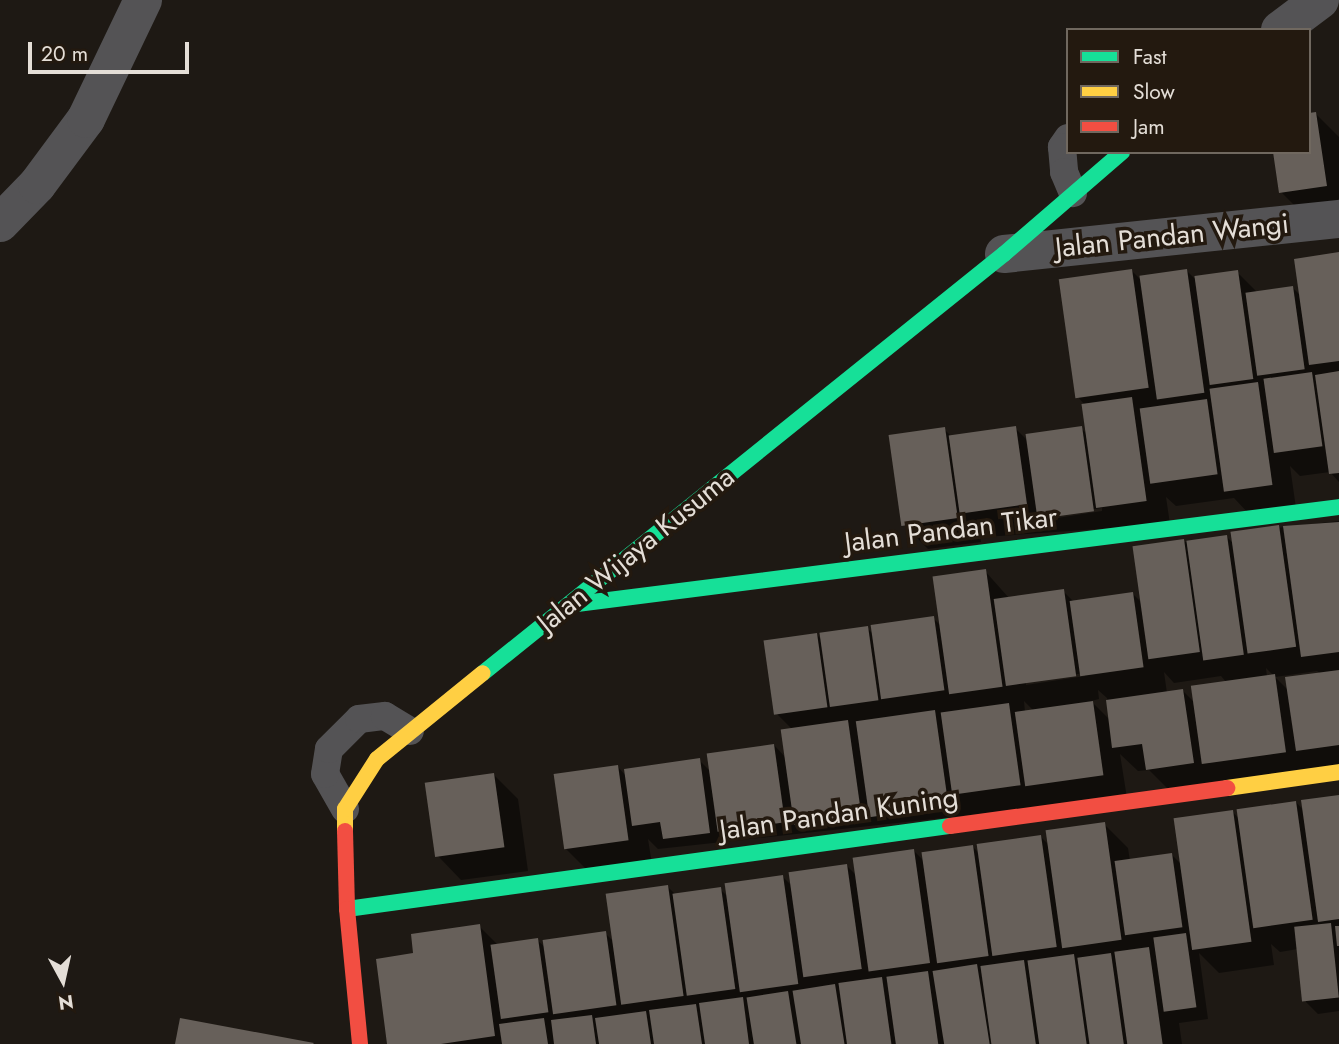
<!DOCTYPE html>
<html>
<head>
<meta charset="utf-8">
<style>
  body { margin:0 }
  #map { position:relative; width:1339px; height:1044px; overflow:hidden; background:#1e1914; font-family:Jost,sans-serif }
  div>[style] { position:absolute }
  .shadow>* { inset:0; background:#0007 }
  .building>* { inset:0; background:#67605a; transform-origin:0 0 }
  .lane>* { height:28px; margin:-14px; padding:0 14px; transform-origin:14px; border-radius:14px; background:#545355 }
  .street>* { height:38px; margin:-19px; padding:0 19px; transform-origin:19px; border-radius:19px; background:#545355 }
  .fast>* { height:16px; margin:-8px; padding:0 8px; transform-origin:8px; border-radius:8px; background:#16e098 }
  .slow>* { height:16px; margin:-8px; padding:0 8px; transform-origin:8px; border-radius:8px; background:#ffcf43 }
  .jam>* { height:16px; margin:-8px; padding:0 8px; transform-origin:8px; border-radius:8px; background:#f24e42 }
  span { translate:-50% -50%; white-space:nowrap; text-align:center; line-height:1.15; -webkit-text-stroke:7px #23190f; paint-order:stroke }
  .street-label { font-size:28px; color:#e4ded7 }
  .legend { position:absolute; left:1066px; top:28px; width:245px; height:126px; box-sizing:border-box; background:#23190f; border:2px solid #70685f; margin:0; padding:9px 12px; list-style:none; font-size:21px; color:#e4ded7 }
  .legend li { display:flex; align-items:center; gap:14px; height:35px }
  .legend b { width:35px; border:2px solid #70685f }
  .north { position:absolute; left:28px; top:946px; width:70px; height:70px; -webkit-text-stroke:5px #23190f; paint-order:stroke; rotate:172deg; font-size:19px; font-weight:700; line-height:28px; text-align:center; color:#e4ded7 }
  .north::after { content:''; display:block; margin:auto; width:24px; height:32px; background:#e4ded7; clip-path:polygon(50% 0,100% 100%,50% 72%,0 100%) }
  .scale { position:absolute; left:28px; top:42px; width:161px; height:32px; box-sizing:border-box; border:4px solid #e4ded7; border-top:0; padding-left:9px; font-size:21px; line-height:24px; white-space:nowrap; color:#e4ded7; -webkit-text-stroke:5px #23190f; paint-order:stroke }
</style>
</head>
<body>
<div id="map">
  <div class="shadow">
    <div style="clip-path:polygon(1316px 114px,1339px 137px,1339px 211px,1305px 216px,1281px 192px,1309px 152px)"></div>
    <div style="clip-path:polygon(evenodd,1339px 254px,1339px 482px,1330px 472px,1300px 476px,1290px 466px,1296px 508px,1250px 515px,1234px 498px,1176px 506px,1166px 497px,1170px 524px,985px 537px,979px 530px,981px 542px,928px 549px,904px 525px,944px 429px,952px 437px,1015px 428px,1029px 442px,1081px 428px,1088px 435px,1084px 404px,1078px 397px,1132px 271px,1142px 281px,1187px 271px,1194px 278px,1237px 272px,1258px 293px,1293px 288px,1301px 296px,1339px 254px,1102px 508px,1102px 511px,1057px 518px,1057px 514px,1102px 508px)"></div>
    <div style="clip-path:polygon(evenodd,1339px 521px,1339px 772px,1172px 793px,1149px 770px,1138px 771px,1120px 754px,1127px 798px,658px 849px,648px 839px,652px 864px,590px 873px,566px 849px,618px 767px,627px 777px,699px 760px,711px 772px,774px 745px,786px 758px,792px 729px,777px 714px,817px 635px,823px 641px,867px 628px,874px 635px,933px 618px,941px 626px,985px 571px,1009px 598px,1063px 591px,1074px 602px,1132px 593px,1143px 604px,1135px 548px,1227px 537px,1235px 545px,1233px 533px,1339px 521px,1266px 668px,1274px 676px,1267px 677px,1266px 668px,1339px 521px,1317px 671px,1321px 674px,1289px 691px,1275px 677px,1317px 671px,1339px 521px,1164px 672px,1174px 683px,1221px 676px,1227px 683px,1195px 703px,1183px 691px,1167px 693px,1164px 672px,1339px 521px,1085px 673px,1085px 676px,1026px 685px,1026px 681px,1085px 673px,1339px 521px,1098px 690px,1107px 698px,1110px 720px,1091px 701px,1099px 699px,1098px 690px,1339px 521px,1024px 701px,1034px 711px,1025px 712px,1024px 701px)"></div>
    <div style="clip-path:polygon(494px 775px,518px 799px,528px 871px,461px 880px,438px 856px)"></div>
    <div style="clip-path:polygon(1339px 796px,1339px 1011px,1318px 1014px,1306px 1002px,1298px 949px,1280px 952px,1271px 944px,1274px 965px,1219px 973px,1199px 953px,1208px 1019px,1179px 1023px,1182px 1044px,389px 1044px,415px 955px,479px 926px,498px 945px,537px 940px,546px 948px,605px 933px,614px 942px,668px 887px,676px 895px,720px 889px,728px 897px,782px 876px,793px 887px,847px 866px,857px 876px,914px 851px,924px 861px,973px 847px,981px 855px,1040px 836px,1050px 846px,1104px 824px,1128px 848px,1130px 861px,1172px 855px,1183px 866px,1232px 811px,1240px 820px,1296px 802px,1304px 811px)"></div>
  </div>
  <div class="building">
    <div style="clip-path:polygon(1316px 112px,1327px 186px,1279px 193px,1273px 152px,1309px 152px,1309px 113px)"></div>
    <div style="clip-path:polygon(1339px 252px,1339px 361px,1309px 365px,1294px 259px)"></div>
    <div style="left:1132px;top:269px;width:120px;height:74px;rotate:82deg"></div>
    <div style="left:1187px;top:269px;width:125px;height:48px;rotate:82deg"></div>
    <div style="left:1238px;top:270px;width:110px;height:44px;rotate:82deg"></div>
    <div style="left:1293px;top:286px;width:84px;height:48px;rotate:82deg"></div>
    <div style="clip-path:polygon(1339px 371px,1339px 473px,1329px 474px,1315px 375px)"></div>
    <div style="left:1312px;top:372px;width:75px;height:49px;rotate:82deg"></div>
    <div style="left:1258px;top:382px;width:104px;height:49px;rotate:82deg"></div>
    <div style="left:1132px;top:397px;width:105px;height:51px;rotate:82deg"></div>
    <div style="left:1207px;top:399px;width:76px;height:68px;rotate:82deg"></div>
    <div style="left:1016px;top:426px;width:79px;height:68px;rotate:82deg"></div>
    <div style="left:1082px;top:426px;width:86px;height:57px;rotate:82deg"></div>
    <div style="left:945px;top:427px;width:92px;height:57px;rotate:82deg"></div>
    <div style="clip-path:polygon(1339px 522px,1339px 652px,1301px 657px,1283px 526px)"></div>
    <div style="left:1279px;top:525px;width:123px;height:49px;rotate:82deg"></div>
    <div style="left:1227px;top:535px;width:121px;height:41px;rotate:82deg"></div>
    <div style="left:1184px;top:539px;width:114px;height:52px;rotate:82deg"></div>
    <div style="left:986px;top:569px;width:119px;height:54px;rotate:82deg"></div>
    <div style="left:1064px;top:589px;width:88px;height:71px;rotate:82deg"></div>
    <div style="left:1133px;top:592px;width:76px;height:64px;rotate:82deg"></div>
    <div style="left:934px;top:616px;width:75px;height:64px;rotate:82deg"></div>
    <div style="left:868px;top:626px;width:75px;height:49px;rotate:82deg"></div>
    <div style="left:817px;top:633px;width:75px;height:54px;rotate:82deg"></div>
    <div style="clip-path:polygon(1339px 670px,1339px 745px,1296px 751px,1285px 677px)"></div>
    <div style="left:1275px;top:674px;width:79px;height:85px;rotate:82deg"></div>
    <div style="clip-path:polygon(1183px 689px,1194px 763px,1146px 770px,1142px 744px,1112px 748px,1106px 700px)"></div>
    <div style="left:1093px;top:701px;width:75px;height:79px;rotate:82deg"></div>
    <div style="left:1009px;top:703px;width:83px;height:69px;rotate:82deg"></div>
    <div style="left:935px;top:710px;width:97px;height:80px;rotate:82deg"></div>
    <div style="left:848px;top:720px;width:96px;height:68px;rotate:82deg"></div>
    <div style="left:774px;top:744px;width:79px;height:68px;rotate:82deg"></div>
    <div style="clip-path:polygon(700px 758px,710px 833px,663px 839px,660px 822px,632px 826px,624px 769px)"></div>
    <div style="left:618px;top:765px;width:76px;height:65px;rotate:82deg"></div>
    <div style="left:494px;top:773px;width:75px;height:70px;rotate:82deg"></div>
    <div style="clip-path:polygon(1339px 795px,1339px 919px,1318px 922px,1301px 800px)"></div>
    <div style="left:1296px;top:801px;width:120px;height:60px;rotate:82deg"></div>
    <div style="left:1233px;top:810px;width:133px;height:60px;rotate:82deg"></div>
    <div style="left:1105px;top:822px;width:119px;height:60px;rotate:82deg"></div>
    <div style="left:1041px;top:835px;width:113px;height:65px;rotate:82deg"></div>
    <div style="left:973px;top:845px;width:112px;height:52px;rotate:82deg"></div>
    <div style="left:914px;top:849px;width:115px;height:62px;rotate:82deg"></div>
    <div style="left:1172px;top:853px;width:75px;height:58px;rotate:82deg"></div>
    <div style="left:847px;top:864px;width:106px;height:59px;rotate:82deg"></div>
    <div style="left:783px;top:875px;width:110px;height:59px;rotate:82deg"></div>
    <div style="left:668px;top:885px;width:112px;height:63px;rotate:82deg"></div>
    <div style="left:721px;top:887px;width:103px;height:49px;rotate:82deg"></div>
    <div style="left:1331px;top:923px;width:75px;height:37px;rotate:84deg"></div>
    <div style="clip-path:polygon(480px 924px,495px 1036px,441px 1044px,387px 1044px,376px 959px,413px 953px,411px 934px)"></div>
    <div style="clip-path:polygon(1335px 926px,1339px 926px,1339px 946px,1337px 946px)"></div>
    <div style="left:606px;top:931px;width:75px;height:64px;rotate:82deg"></div>
    <div style="left:1186px;top:933px;width:75px;height:33px;rotate:82deg"></div>
    <div style="left:538px;top:938px;width:75px;height:48px;rotate:82deg"></div>
    <div style="left:1149px;top:947px;width:98px;height:35px;rotate:82deg"></div>
    <div style="left:1111px;top:953px;width:92px;height:34px;rotate:82deg"></div>
    <div style="left:1074px;top:954px;width:91px;height:47px;rotate:82deg"></div>
    <div style="left:1024px;top:960px;width:85px;height:44px;rotate:82deg"></div>
    <div style="left:977px;top:964px;width:81px;height:45px;rotate:81deg"></div>
    <div style="left:928px;top:971px;width:74px;height:42px;rotate:82deg"></div>
    <div style="left:882px;top:977px;width:68px;height:44px;rotate:82deg"></div>
    <div style="left:835px;top:984px;width:61px;height:43px;rotate:81deg"></div>
    <div style="left:788px;top:991px;width:54px;height:42px;rotate:81deg"></div>
    <div style="clip-path:polygon(743px 997px,749px 1044px,705px 1044px,699px 1003px)"></div>
    <div style="clip-path:polygon(696px 1004px,702px 1044px,654px 1044px,649px 1010px)"></div>
    <div style="clip-path:polygon(646px 1011px,651px 1044px,599px 1044px,595px 1018px)"></div>
    <div style="clip-path:polygon(592px 1015px,596px 1044px,554px 1044px,551px 1020px)"></div>
    <div style="clip-path:polygon(180px 1018px,314px 1043px,313px 1044px,175px 1044px)"></div>
    <div style="clip-path:polygon(544px 1018px,548px 1044px,502px 1044px,499px 1024px)"></div>
  </div>
  <div class="lane">
    <div style="left:1068px;top:138px;width:11px;rotate:124deg"></div>
    <div style="left:1062px;top:147px;width:25px;rotate:85deg"></div>
    <div style="left:1064px;top:172px;width:23px;rotate:67deg"></div>
    <div style="left:345px;top:809px;width:40px;rotate:-119.7deg"></div>
    <div style="left:325px;top:774px;width:25px;rotate:-81deg"></div>
    <div style="left:329px;top:749px;width:42px;rotate:-45deg"></div>
    <div style="left:359px;top:719px;width:26px;rotate:-7deg"></div>
    <div style="left:385px;top:716px;width:29px;rotate:31deg"></div>
  </div>
  <div class="street">
    <div style="left:1280px;top:30px;width:50px;rotate:-36.9deg"></div>
    <div style="left:0;top:223px;width:53px;rotate:-45.8deg"></div>
    <div style="left:37px;top:185px;width:82px;rotate:-53.4deg"></div>
    <div style="left:86px;top:119px;width:132px;rotate:-64.4deg"></div>
    <div style="left:1004px;top:254px;width:337px;rotate:-6deg"></div>
  </div>
  <div class="fast">
    <div style="left:569px;top:605px;width:776px;rotate:-7.25deg"></div>
    <div style="left:483px;top:673px;width:669px;rotate:-38.81deg"></div>
    <div style="left:1004px;top:254px;width:156px;rotate:-40.8deg"></div>
    <div style="left:347px;top:909px;width:609px;rotate:-7.84deg"></div>
  </div>
  <div class="slow">
    <div style="left:1227px;top:788px;width:113px;rotate:-8.1deg"></div>
    <div style="left:345px;top:831px;width:22px;rotate:-90deg"></div>
    <div style="left:345px;top:809px;width:59px;rotate:-57.4deg"></div>
    <div style="left:377px;top:759px;width:136px;rotate:-39.1deg"></div>
  </div>
  <div class="jam">
    <div style="left:950px;top:826px;width:280px;rotate:-7.8deg"></div>
    <div style="left:345px;top:831px;width:78px;rotate:88.5deg"></div>
    <div style="left:347px;top:909px;width:136px;rotate:84.5deg"></div>
  </div>
  <div class="street-label">
    <span style="left:1172px;top:236px;rotate:-6deg">Jalan Pandan Wangi</span>
    <span style="left:951px;top:530px;rotate:-7deg">Jalan Pandan Tikar</span>
    <span style="left:636px;top:550px;rotate:-39deg">Jalan Wijaya Kusuma</span>
    <span style="left:839px;top:814px;rotate:-8deg">Jalan Pandan Kuning</span>
  </div>
  <ul class="legend">
  <li><b style="height:9px;background:#16e098"></b>Fast</li>
  <li><b style="height:9px;background:#ffcf43"></b>Slow</li>
  <li><b style="height:9px;background:#f24e42"></b>Jam</li>
  </ul>
  <div class="north">N</div>
  <div class="scale">20 m</div>
</div>
</body>
</html>
